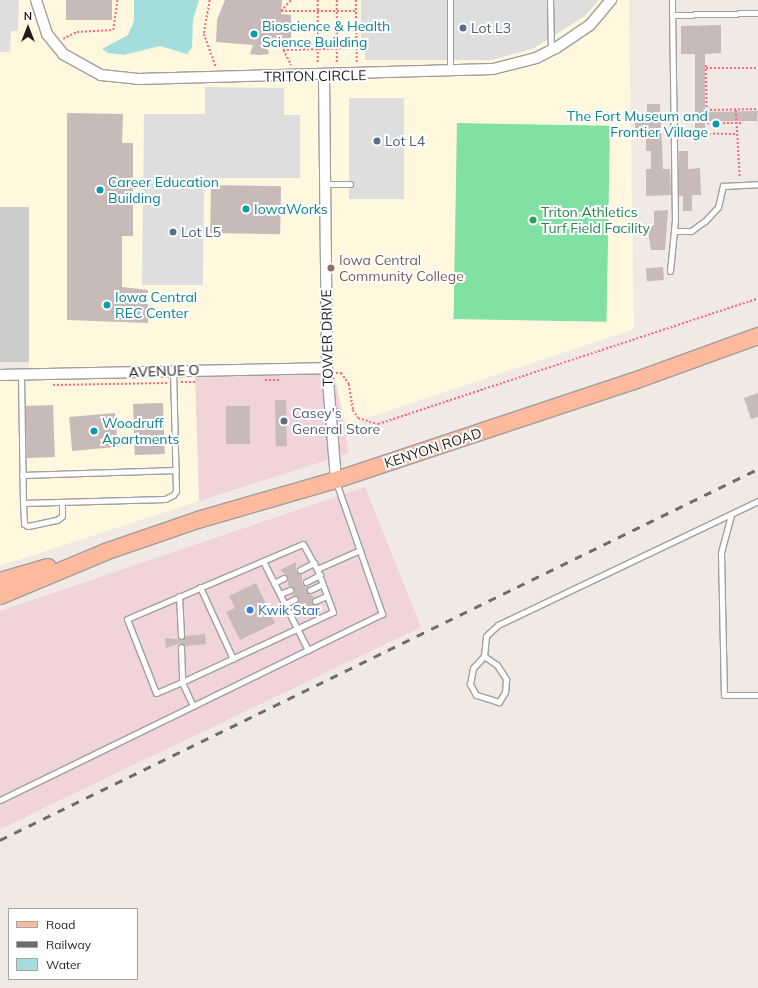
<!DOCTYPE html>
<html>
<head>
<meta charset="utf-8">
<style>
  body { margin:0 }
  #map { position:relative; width:758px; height:988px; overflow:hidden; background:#f0e9e4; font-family:Mulish,sans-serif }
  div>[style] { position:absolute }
  .commercial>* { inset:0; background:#f1d3da }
  .education>* { inset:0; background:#fff7de }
  .religious>* { inset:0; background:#ccc; transform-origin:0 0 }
  .pitch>* { inset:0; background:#81e0a3; transform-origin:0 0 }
  .parking>* { inset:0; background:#dedede; transform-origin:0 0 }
  .water>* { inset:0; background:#a4dedc }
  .building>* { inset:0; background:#c7bab8; transform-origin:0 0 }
  .path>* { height:1.5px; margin-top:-0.75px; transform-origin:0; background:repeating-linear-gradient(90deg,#fc697f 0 2px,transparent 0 4px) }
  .roads { filter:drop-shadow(1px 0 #9f9f9f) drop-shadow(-1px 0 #9f9f9f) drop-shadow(0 1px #9f9f9f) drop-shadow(0 -1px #9f9f9f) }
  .lane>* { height:5px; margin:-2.5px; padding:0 2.5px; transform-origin:2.5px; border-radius:2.5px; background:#fff }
  .street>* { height:10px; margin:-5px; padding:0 5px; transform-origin:5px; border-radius:5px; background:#fff }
  .primary>* { height:16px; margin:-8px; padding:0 8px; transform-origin:8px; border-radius:8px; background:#fdba9c }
  .rail>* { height:3px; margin-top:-1.5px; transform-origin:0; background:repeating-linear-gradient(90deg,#6c6c6c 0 8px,transparent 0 16px) }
  .dots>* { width:11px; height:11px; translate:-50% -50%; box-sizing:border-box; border:2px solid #fff; border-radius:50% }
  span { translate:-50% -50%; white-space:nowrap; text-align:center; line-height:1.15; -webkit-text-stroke:4px #fff; paint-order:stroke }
  .culture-label { font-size:14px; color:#0d838f }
  .left { translate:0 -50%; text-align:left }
  .right { translate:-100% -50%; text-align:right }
  .service-label { font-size:14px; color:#4e5e75 }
  .street-label { font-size:14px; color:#1e1e1e }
  .leisure-label { font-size:14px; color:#27864d }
  .education-label { font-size:14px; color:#785e54 }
  .shop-label { font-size:14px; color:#366cbe }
  .legend { position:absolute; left:8px; top:908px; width:130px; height:72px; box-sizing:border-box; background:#fff; border:1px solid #a5a5a5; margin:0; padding:5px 7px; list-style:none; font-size:12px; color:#1e1e1e }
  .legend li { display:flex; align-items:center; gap:8px; height:20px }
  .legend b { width:20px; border:1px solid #a5a5a5 }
  .north { position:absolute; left:8px; top:8px; width:40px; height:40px; -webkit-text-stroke:3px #fff; paint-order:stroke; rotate:0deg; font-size:11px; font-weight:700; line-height:16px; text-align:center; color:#1e1e1e }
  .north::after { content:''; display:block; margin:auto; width:14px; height:18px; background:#1e1e1e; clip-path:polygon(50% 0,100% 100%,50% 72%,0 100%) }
</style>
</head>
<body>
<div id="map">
  <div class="commercial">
    <div style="clip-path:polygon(334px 374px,349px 453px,199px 501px,195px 377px)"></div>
    <div style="clip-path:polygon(365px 487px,421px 627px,0 829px,0 611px)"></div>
  </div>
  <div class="education">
    <div style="clip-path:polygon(0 0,629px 0,634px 329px,346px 425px,334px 374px,195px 377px,199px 501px,0 566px,0 381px,28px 380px,29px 361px,29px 207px,0 207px)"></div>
  </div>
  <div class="religious">
    <div style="left:0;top:207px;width:29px;height:155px"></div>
  </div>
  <div class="pitch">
    <div style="left:457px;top:123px;width:153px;height:196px;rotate:1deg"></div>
  </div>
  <div class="parking">
    <div style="clip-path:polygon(0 0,19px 0,18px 31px,11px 31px,10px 52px,0 52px)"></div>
    <div style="clip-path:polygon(361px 0,599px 0,585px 16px,534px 48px,492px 60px,365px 60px,365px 50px,361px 51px)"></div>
    <div style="clip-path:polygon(205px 87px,284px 88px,284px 115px,300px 115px,300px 178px,204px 178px,203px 285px,142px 285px,144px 114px,205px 114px)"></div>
    <div style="left:349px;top:98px;width:55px;height:101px"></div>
  </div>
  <div class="water">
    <div style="clip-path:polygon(134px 0,199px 0,193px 20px,192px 48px,187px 54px,160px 46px,124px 55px,108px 53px,102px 49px,128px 35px,134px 21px)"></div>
  </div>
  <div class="building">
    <div style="left:66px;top:0;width:46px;height:20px"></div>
    <div style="clip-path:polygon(225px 0,282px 0,281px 14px,291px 15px,291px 42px,266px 42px,269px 54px,259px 55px,250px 54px,253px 45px,216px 42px,217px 20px)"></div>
    <div style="clip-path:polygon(721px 25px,721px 53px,705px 54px,705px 112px,758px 111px,757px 121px,705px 121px,705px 128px,695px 128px,695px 54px,681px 54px,681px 26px)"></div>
    <div style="clip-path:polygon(647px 104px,660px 104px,663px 169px,670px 169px,671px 195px,646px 196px,646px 169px,651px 169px,651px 151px,646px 151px,646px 136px,635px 136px,635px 118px,647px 118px)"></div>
    <div style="clip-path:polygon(67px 113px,123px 114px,122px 143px,133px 143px,133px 236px,122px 236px,122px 287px,148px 290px,148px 323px,67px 320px)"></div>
    <div style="clip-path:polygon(679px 151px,688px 151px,688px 169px,700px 168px,701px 195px,692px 195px,692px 211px,683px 211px,683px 196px,679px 196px)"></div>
    <div style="left:211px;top:185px;width:70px;height:48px;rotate:1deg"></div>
    <div style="clip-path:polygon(668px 210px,665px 250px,651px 250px,647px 225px,654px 225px,654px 211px)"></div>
    <div style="left:663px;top:267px;width:13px;height:17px;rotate:86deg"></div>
    <div style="clip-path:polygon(758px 393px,758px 417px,751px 419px,744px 398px)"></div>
    <div style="left:286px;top:400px;width:46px;height:11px;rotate:89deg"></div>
    <div style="left:163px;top:403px;width:51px;height:30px;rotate:88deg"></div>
    <div style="left:53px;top:405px;width:52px;height:28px;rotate:88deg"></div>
    <div style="left:226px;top:406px;width:24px;height:38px"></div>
    <div style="left:115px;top:413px;width:34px;height:46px;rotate:85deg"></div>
    <div style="clip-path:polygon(296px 562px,296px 571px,302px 574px,302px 583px,308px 586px,307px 592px,314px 597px,312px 603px,320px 610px,304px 618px,303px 607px,298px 606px,299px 598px,293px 596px,294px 588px,288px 586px,288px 577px,280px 570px)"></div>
    <div style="clip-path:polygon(256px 583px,275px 623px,240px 640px,226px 612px,235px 608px,229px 596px)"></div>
    <div style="clip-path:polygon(205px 634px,206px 644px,185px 646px,180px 643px,166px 648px,165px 638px,182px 640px,185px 636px)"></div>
  </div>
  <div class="path">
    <div style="left:210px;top:0;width:35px;rotate:100deg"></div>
    <div style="left:204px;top:34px;width:35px;rotate:70deg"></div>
    <div style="left:318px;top:0;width:64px;rotate:90deg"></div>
    <div style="left:337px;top:0;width:64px;rotate:90deg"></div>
    <div style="left:356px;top:0;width:63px;rotate:89.1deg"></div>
    <div style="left:281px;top:11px;width:74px"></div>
    <div style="left:281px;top:11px;width:15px;rotate:-48deg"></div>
    <div style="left:63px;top:39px;width:16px;rotate:-27deg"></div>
    <div style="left:77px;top:32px;width:36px;rotate:-3deg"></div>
    <div style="left:113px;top:30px;width:30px;rotate:-82deg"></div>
    <div style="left:280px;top:43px;width:25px;rotate:63deg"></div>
    <div style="left:283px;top:50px;width:73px;rotate:-1.6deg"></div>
    <div style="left:706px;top:65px;width:58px;rotate:89deg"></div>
    <div style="left:707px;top:123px;width:36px"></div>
    <div style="left:706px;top:68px;width:52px"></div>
    <div style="left:706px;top:110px;width:52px;rotate:-1.1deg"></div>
    <div style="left:736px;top:110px;width:67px;rotate:86.6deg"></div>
    <div style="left:681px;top:133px;width:56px;rotate:1deg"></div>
    <div style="left:336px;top:373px;width:5px"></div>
    <div style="left:341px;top:373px;width:14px;rotate:54deg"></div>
    <div style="left:349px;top:384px;width:26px;rotate:81deg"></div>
    <div style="left:353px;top:410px;width:9px;rotate:58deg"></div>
    <div style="left:358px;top:418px;width:21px;rotate:17deg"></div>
    <div style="left:378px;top:424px;width:400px;rotate:-18.3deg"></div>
    <div style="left:265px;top:380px;width:14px"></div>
    <div style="left:181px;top:382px;width:14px"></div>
    <div style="left:53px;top:385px;width:114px;rotate:-1deg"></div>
  </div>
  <div class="roads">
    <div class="lane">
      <div style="left:550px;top:0;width:50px;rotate:88.9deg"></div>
      <div style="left:672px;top:0;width:15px;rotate:90deg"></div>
      <div style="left:450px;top:71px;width:71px;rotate:-90deg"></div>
      <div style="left:325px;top:184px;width:25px"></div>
      <div style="left:674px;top:231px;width:17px"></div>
      <div style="left:691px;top:231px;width:17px;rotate:-36deg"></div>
      <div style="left:705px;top:221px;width:19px;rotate:-47deg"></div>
      <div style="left:718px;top:207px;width:22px;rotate:-77deg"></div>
      <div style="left:723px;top:186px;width:35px;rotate:-3deg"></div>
      <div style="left:670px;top:271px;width:51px;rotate:-84.4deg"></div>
      <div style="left:675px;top:220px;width:205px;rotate:-90.8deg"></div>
      <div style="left:672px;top:15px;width:86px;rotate:-1.3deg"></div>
      <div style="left:21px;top:375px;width:128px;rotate:89.1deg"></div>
      <div style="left:23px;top:503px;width:142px;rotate:-1.6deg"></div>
      <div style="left:165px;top:499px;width:9px;rotate:-27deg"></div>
      <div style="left:173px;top:495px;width:5px;rotate:-53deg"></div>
      <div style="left:176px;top:491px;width:120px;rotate:-91.4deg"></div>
      <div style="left:22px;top:475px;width:154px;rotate:-1.9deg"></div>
      <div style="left:23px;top:503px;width:21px;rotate:87deg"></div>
      <div style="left:24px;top:524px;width:4px;rotate:27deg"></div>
      <div style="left:28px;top:526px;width:30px;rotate:-12deg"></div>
      <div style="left:57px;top:520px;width:6px;rotate:-39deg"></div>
      <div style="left:62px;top:516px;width:14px;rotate:-90deg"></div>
      <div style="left:731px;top:515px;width:39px;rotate:105deg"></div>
      <div style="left:721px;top:553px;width:142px;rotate:88.8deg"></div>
      <div style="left:724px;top:695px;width:34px"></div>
      <div style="left:263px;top:561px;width:100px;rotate:63.2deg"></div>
      <div style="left:300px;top:570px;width:16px;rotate:-27deg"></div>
      <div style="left:306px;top:582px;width:16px;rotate:-27deg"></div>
      <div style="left:274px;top:583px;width:11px;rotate:-27deg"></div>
      <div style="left:200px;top:587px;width:79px;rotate:65.4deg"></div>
      <div style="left:310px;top:590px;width:14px;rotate:-25deg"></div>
      <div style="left:280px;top:594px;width:11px;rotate:-22deg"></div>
      <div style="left:179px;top:596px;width:40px;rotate:87.1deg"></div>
      <div style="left:315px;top:601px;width:13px;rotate:-23deg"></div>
      <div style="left:285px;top:604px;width:11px;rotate:-27deg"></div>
      <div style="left:289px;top:614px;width:12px;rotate:-24deg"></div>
      <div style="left:181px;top:647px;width:35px;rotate:88deg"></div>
      <div style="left:182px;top:682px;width:28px;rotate:157deg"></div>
      <div style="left:156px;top:693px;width:79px;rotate:-111.4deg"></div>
      <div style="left:127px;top:619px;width:191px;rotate:-23.1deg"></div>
      <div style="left:303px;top:544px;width:29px;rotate:61deg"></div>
      <div style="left:484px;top:656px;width:16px;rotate:35deg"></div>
      <div style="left:497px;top:665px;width:17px;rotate:57deg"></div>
      <div style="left:506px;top:679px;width:13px;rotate:94deg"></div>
      <div style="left:505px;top:692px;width:12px;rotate:121deg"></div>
      <div style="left:499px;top:702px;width:24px;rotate:-163deg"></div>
      <div style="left:476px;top:695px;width:13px;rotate:-119deg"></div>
      <div style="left:470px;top:684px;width:16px;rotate:-79deg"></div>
      <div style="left:473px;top:668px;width:16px;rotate:-47deg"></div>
      <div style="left:484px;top:656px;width:20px;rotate:-84deg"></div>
      <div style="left:486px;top:636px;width:16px;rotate:-43deg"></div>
      <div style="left:498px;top:625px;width:288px;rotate:-25.5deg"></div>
      <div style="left:193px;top:706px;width:26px;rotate:-115deg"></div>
      <div style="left:182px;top:682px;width:166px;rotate:-24.9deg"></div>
      <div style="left:333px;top:612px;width:46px;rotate:-110.4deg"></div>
      <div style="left:317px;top:569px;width:47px;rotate:-23.8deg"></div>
      <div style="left:0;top:800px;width:425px;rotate:-26deg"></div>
      <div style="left:382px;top:614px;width:140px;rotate:-109.2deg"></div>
    </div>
    <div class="street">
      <div style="left:36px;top:0;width:36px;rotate:72deg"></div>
      <div style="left:47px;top:34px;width:26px;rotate:51deg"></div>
      <div style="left:63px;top:54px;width:43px;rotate:28.9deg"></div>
      <div style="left:101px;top:75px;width:37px;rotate:6deg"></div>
      <div style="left:138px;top:79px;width:355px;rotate:-1.6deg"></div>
      <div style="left:493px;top:69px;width:44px;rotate:-14.3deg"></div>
      <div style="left:536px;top:58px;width:22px;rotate:-27deg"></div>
      <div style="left:556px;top:48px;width:41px;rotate:-34.1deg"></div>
      <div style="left:590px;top:25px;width:33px;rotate:-50deg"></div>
      <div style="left:324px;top:76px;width:292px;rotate:89.4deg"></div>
      <div style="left:327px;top:368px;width:112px;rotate:85.4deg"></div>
      <div style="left:0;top:375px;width:327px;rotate:-1.2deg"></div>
    </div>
    <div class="primary">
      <div style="left:0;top:581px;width:50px;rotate:-16.3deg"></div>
      <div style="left:0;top:596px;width:114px;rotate:-22.7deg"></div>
      <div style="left:105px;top:552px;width:102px;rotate:-19deg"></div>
      <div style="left:201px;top:519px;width:141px;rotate:-16.1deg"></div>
      <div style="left:336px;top:480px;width:314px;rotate:-18.4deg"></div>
      <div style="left:634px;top:381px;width:132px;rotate:-19.9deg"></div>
    </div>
  </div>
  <div class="rail">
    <div style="left:0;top:840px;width:844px;rotate:-26.08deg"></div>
  </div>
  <div class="dots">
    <div style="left:463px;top:28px;background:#5c6f8a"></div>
    <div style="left:254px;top:34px;background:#0f9aa8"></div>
    <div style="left:716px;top:124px;background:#0f9aa8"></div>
    <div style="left:377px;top:141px;background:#5c6f8a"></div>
    <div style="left:100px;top:190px;background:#0f9aa8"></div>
    <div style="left:246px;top:209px;background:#0f9aa8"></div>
    <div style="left:533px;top:220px;background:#2e9e5b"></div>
    <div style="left:173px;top:232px;background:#5c6f8a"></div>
    <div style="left:331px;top:268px;background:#8d6e63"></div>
    <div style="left:107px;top:305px;background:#0f9aa8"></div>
    <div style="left:284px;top:421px;background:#5c6f8a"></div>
    <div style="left:94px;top:431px;background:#0f9aa8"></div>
    <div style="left:250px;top:610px;background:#3f7fe0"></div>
  </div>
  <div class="culture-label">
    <span class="left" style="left:262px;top:34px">Bioscience &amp; Health<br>Science Building</span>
    <span class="right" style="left:708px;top:124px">The Fort Museum and<br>Frontier Village</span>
    <span class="left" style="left:108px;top:190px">Career Education<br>Building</span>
    <span class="left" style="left:254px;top:209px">IowaWorks</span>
    <span class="left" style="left:115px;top:305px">Iowa Central<br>REC Center</span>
    <span class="left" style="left:102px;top:431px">Woodruff<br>Apartments</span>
  </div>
  <div class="service-label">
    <span class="left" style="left:471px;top:28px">Lot L3</span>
    <span class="left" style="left:385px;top:141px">Lot L4</span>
    <span class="left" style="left:181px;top:232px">Lot L5</span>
    <span class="left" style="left:292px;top:421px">Casey's<br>General Store</span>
  </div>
  <div class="street-label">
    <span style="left:315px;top:76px;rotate:-1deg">TRITON CIRCLE</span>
    <span style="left:327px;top:338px;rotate:-91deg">TOWER DRIVE</span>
    <span style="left:164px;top:371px;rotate:-2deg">AVENUE O</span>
    <span style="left:433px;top:448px;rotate:-18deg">KENYON ROAD</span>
  </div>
  <div class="leisure-label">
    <span class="left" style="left:541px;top:220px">Triton Athletics<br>Turf Field Facility</span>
  </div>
  <div class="education-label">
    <span class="left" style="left:339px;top:268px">Iowa Central<br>Community College</span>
  </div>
  <div class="shop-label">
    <span class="left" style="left:258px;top:610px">Kwik Star</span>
  </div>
  <ul class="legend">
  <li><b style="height:5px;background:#fdba9c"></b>Road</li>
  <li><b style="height:5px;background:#6c6c6c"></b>Railway</li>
  <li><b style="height:11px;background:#a4dedc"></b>Water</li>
  </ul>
  <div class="north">N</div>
</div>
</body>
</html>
